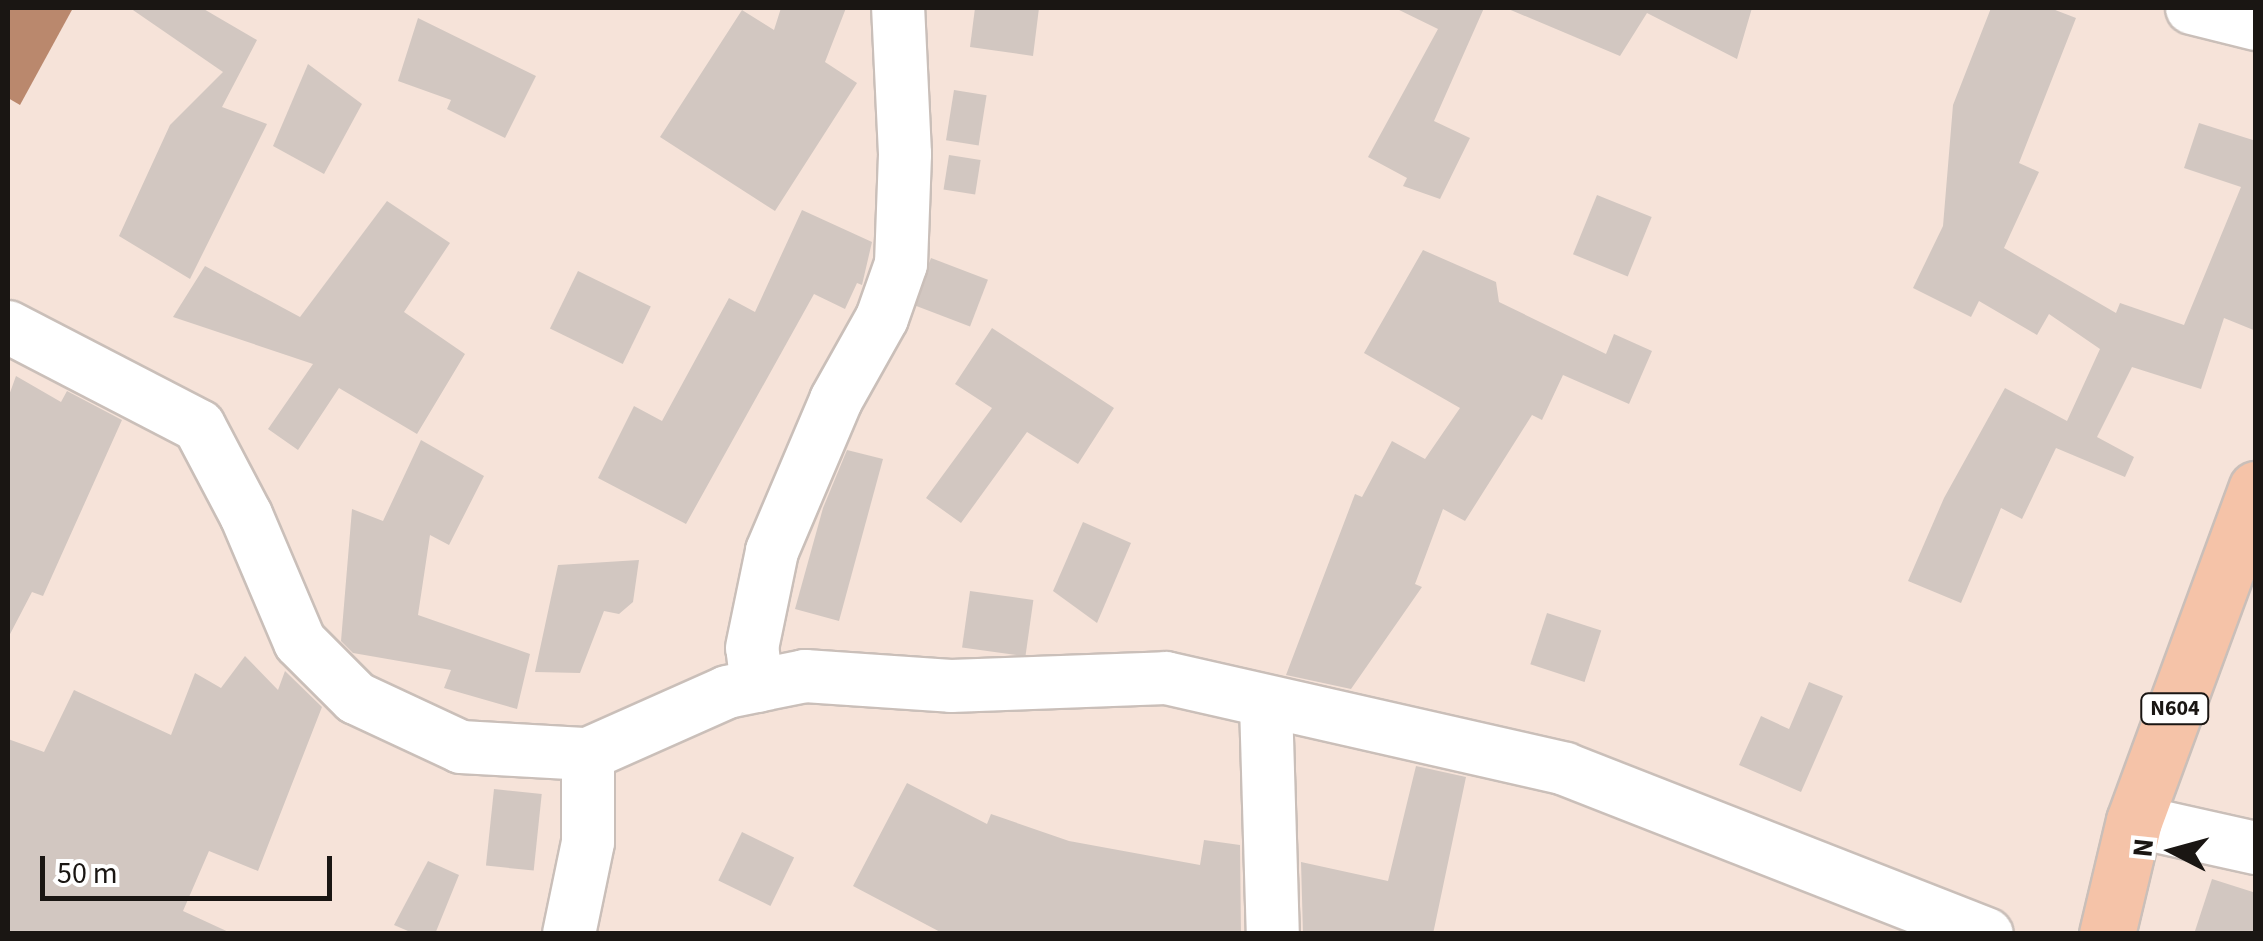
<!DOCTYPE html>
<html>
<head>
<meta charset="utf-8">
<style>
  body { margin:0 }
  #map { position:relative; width:2263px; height:941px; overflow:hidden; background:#fcf0ea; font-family:"Source Sans 3",sans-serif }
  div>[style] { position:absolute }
  .built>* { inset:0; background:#f6e3d9; transform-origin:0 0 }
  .water>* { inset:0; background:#ba886d }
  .building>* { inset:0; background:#d2c7c1; transform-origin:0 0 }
  .roads { filter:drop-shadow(2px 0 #cabfb9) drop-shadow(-2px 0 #cabfb9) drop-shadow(0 2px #cabfb9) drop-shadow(0 -2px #cabfb9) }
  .minor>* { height:52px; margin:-26px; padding:0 26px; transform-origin:26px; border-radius:26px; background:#fff }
  .highway>* { height:55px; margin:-27.5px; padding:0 27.5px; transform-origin:27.5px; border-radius:27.5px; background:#f5c3a8 }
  span { translate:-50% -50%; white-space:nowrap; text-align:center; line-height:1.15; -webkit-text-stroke:10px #fff; paint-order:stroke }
  .shield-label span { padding:2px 8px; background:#fff; border:2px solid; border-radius:8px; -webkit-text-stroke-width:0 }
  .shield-label { font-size:22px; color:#1a1613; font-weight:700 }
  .frame { position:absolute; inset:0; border:10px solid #1a1613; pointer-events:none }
  .north { position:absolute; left:2123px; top:801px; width:100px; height:100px; -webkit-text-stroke:8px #fff; paint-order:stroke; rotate:276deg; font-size:28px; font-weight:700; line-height:40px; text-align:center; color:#1a1613 }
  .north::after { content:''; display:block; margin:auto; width:35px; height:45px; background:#1a1613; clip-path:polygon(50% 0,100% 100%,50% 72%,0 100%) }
  .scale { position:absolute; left:40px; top:856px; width:292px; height:45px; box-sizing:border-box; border:5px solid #1a1613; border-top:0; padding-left:12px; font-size:30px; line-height:35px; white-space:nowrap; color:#1a1613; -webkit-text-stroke:8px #fff; paint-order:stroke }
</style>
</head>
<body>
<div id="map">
  <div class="built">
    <div style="left:8px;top:8px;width:2247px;height:925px"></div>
  </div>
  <div class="water">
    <div style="clip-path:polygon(8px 8px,73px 8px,20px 105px,8px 98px)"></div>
  </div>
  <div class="building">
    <div style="clip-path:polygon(130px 8px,202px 8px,257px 40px,222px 107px,267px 124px,190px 279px,119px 236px,170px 125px,223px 72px)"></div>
    <div style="clip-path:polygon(781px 8px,846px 8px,825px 62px,857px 83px,775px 211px,660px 137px,742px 10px,774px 30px)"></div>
    <div style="clip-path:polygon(975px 8px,1039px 8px,1033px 56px,970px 47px)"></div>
    <div style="clip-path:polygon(1395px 8px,1484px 8px,1434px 121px,1470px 138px,1440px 199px,1403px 186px,1407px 178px,1368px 157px,1438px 29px)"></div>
    <div style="clip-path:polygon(1506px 8px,1752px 8px,1737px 59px,1647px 13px,1620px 56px)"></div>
    <div style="clip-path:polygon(1991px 8px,2050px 8px,2076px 18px,2019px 163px,2039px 172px,2004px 248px,2116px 313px,2120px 303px,2184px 325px,2241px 187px,2184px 168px,2199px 123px,2256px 141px,2256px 331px,2224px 318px,2201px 389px,2132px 367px,2097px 437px,2134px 457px,2125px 477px,2056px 448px,2022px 519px,2001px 508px,1961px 603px,1908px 581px,1944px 498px,2005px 388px,2067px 421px,2100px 349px,2049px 314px,2037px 335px,1979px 301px,1971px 317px,1913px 288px,1943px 226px,1953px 105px)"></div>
    <div style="clip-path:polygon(418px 18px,536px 76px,505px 138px,447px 109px,451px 100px,398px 81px)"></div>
    <div style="clip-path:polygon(308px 64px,362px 104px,324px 174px,273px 146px)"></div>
    <div style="left:954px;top:90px;width:33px;height:51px;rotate:9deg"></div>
    <div style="left:949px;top:155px;width:32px;height:35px;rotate:9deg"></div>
    <div style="left:1597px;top:195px;width:59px;height:64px;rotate:22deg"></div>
    <div style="clip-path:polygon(387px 201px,450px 243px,404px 312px,465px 354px,417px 434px,339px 388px,298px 450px,268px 429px,313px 364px,173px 317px,205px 266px,300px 317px)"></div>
    <div style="clip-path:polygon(802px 210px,872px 242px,862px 285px,857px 283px,845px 309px,814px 294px,686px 524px,598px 478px,634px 406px,662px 421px,729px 298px,755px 312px)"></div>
    <div style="clip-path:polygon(1423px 250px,1496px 282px,1499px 302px,1606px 354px,1614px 334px,1652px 351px,1629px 404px,1563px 375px,1542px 420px,1532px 415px,1465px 521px,1443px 509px,1415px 584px,1422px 587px,1351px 689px,1286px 675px,1355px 494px,1362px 497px,1392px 441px,1425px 459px,1460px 408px,1364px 353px)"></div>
    <div style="left:931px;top:258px;width:61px;height:50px;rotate:21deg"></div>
    <div style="left:578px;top:271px;width:81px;height:64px;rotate:26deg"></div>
    <div style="clip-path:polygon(992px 328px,1114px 408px,1078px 464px,1027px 432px,961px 523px,926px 498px,992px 408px,955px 384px)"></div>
    <div style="clip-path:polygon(16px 376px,61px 402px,67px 391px,122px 420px,43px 596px,32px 592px,8px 638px,8px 398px)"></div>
    <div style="clip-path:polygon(421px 440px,484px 476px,449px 545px,430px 535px,418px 615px,530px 654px,517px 709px,444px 688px,451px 670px,353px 653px,341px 641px,352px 509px,383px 521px)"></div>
    <div style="clip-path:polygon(847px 450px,883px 459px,839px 621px,795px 609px,823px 508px)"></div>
    <div style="clip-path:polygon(1083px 522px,1131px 543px,1097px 623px,1053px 591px)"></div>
    <div style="clip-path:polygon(639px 560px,633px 602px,619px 614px,604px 611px,580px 673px,535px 672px,558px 565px)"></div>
    <div style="left:970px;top:591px;width:64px;height:57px;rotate:8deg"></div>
    <div style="left:1547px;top:613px;width:57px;height:54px;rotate:18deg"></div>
    <div style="clip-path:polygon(245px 656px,278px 690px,285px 671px,322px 707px,258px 871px,209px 851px,183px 911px,233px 934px,8px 934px,8px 739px,44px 752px,74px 690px,171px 735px,195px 673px,221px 688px)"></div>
    <div style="clip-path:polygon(1809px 682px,1843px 696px,1801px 792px,1739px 765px,1761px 716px,1789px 729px)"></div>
    <div style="clip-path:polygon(1416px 766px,1466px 777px,1433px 934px,1303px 934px,1301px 862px,1388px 881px)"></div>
    <div style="clip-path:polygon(907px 783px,987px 824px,991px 814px,1069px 841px,1200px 865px,1204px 840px,1240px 845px,1241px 934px,944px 934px,853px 886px)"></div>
    <div style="left:494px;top:789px;width:48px;height:77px;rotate:6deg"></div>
    <div style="left:742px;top:832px;width:58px;height:54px;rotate:26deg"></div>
    <div style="clip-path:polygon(428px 861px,459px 875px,435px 934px,415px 934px,394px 925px)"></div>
    <div style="clip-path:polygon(2212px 879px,2256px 893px,2256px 934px,2194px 934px)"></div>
  </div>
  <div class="roads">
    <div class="minor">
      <div style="left:2192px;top:8px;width:66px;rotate:14deg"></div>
      <div style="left:8px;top:327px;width:215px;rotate:27.4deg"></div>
      <div style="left:199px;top:426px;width:101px;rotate:62.2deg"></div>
      <div style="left:246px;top:515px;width:138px;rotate:67deg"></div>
      <div style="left:300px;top:642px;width:79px;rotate:45deg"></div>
      <div style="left:356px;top:698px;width:116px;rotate:25deg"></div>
      <div style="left:461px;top:747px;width:127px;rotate:3.2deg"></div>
      <div style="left:588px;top:754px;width:152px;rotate:-24deg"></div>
      <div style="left:727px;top:692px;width:80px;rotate:-11.6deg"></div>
      <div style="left:805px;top:676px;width:146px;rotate:3.9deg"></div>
      <div style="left:951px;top:686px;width:215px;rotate:-2.1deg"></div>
      <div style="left:1166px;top:678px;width:409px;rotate:12.8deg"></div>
      <div style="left:1565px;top:769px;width:453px;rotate:21.4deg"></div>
      <div style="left:757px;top:686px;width:38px;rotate:-97deg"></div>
      <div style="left:752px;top:648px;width:99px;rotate:-78.3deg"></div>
      <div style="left:772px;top:551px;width:164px;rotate:-67deg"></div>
      <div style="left:836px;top:400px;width:94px;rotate:-60.7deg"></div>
      <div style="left:882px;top:318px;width:57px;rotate:-70.6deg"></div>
      <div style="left:901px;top:264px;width:110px;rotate:-87.9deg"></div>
      <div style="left:905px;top:154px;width:146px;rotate:-92.7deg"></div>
      <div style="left:1266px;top:704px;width:230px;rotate:88.3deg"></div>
      <div style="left:2134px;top:821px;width:125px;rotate:12.5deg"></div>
      <div style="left:569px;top:934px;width:94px;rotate:-78.3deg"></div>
      <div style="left:588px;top:842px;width:88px;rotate:-90deg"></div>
    </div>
    <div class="highway">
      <div style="left:2107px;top:934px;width:116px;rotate:-76.6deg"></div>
      <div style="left:2134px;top:821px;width:354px;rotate:-69.8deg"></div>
    </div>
  </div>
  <div class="shield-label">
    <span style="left:2175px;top:709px">N604</span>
  </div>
  <div class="frame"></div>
  <div class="north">N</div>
  <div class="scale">50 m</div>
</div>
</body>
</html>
